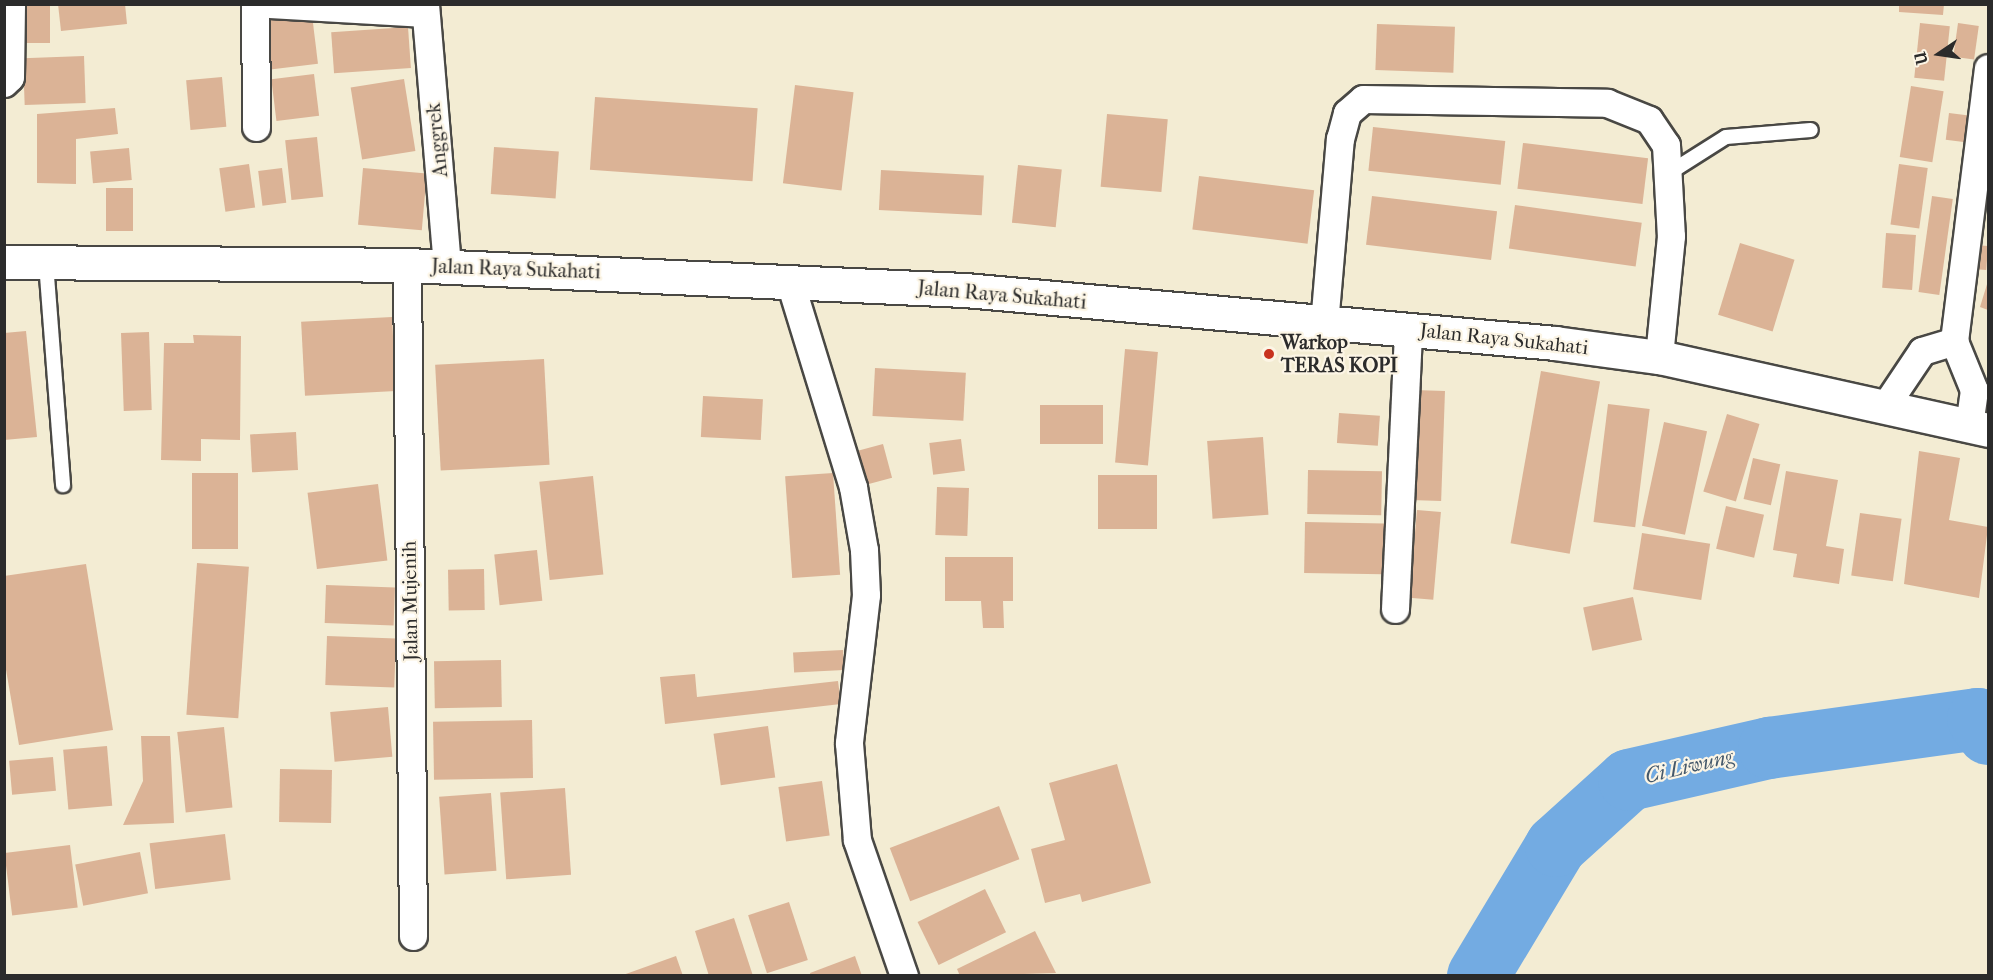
<!DOCTYPE html>
<html>
<head>
<meta charset="utf-8">
<style>
  body { margin:0 }
  #map { position:relative; width:1993px; height:980px; overflow:hidden; background:#f3ecd3; font-family:"IM FELL French Canon",serif }
  div>[style] { position:absolute }
  .river>* { height:62px; margin:-31px; padding:0 31px; transform-origin:31px; border-radius:31px; background:#73abe2 }
  .building>* { inset:0; background:#dbb396; transform-origin:0 0 }
  .roads { filter:drop-shadow(2px 0 #494844) drop-shadow(-2px 0 #494844) drop-shadow(0 2px #494844) drop-shadow(0 -2px #494844) }
  .lane>* { height:14px; margin:-7px; padding:0 7px; transform-origin:7px; border-radius:7px; background:#fff }
  .street>* { height:27px; margin:-13.5px; padding:0 13.5px; transform-origin:13.5px; border-radius:13.5px; background:#fff }
  .secondary>* { height:33px; margin:-16.5px; padding:0 16.5px; transform-origin:16.5px; border-radius:16.5px; background:#fff }
  .dots>* { width:16px; height:16px; translate:-50% -50%; box-sizing:border-box; border:3px solid #fcf5e5; border-radius:50% }
  span { translate:-50% -50%; white-space:nowrap; text-align:center; line-height:1.15; -webkit-text-stroke:4.5px #fcf5e5; paint-order:stroke }
  .street-label { font-size:20px; color:#2b2b2b }
  .poi-label { font-size:20px; color:#2b2b2b; font-weight:700 }
  .left { translate:0 -50%; text-align:left }
  .water-label { font-size:21px; color:#44586b; font-style:italic }
  .frame { position:absolute; inset:0; border:6px solid #2b2b2b; pointer-events:none }
  .north { position:absolute; left:1909px; top:24px; width:60px; height:60px; -webkit-text-stroke:4px #fcf5e5; paint-order:stroke; rotate:257deg; font-size:16px; font-weight:700; line-height:24px; text-align:center; color:#2b2b2b }
  .north::after { content:''; display:block; margin:auto; width:21px; height:27px; background:#2b2b2b; clip-path:polygon(50% 0,100% 100%,50% 72%,0 100%) }
</style>
</head>
<body>
<div id="map">
  <div class="river">
    <div style="left:1478px;top:976px;width:152px;rotate:-59deg"></div>
    <div style="left:1556px;top:846px;width:98px;rotate:-42.1deg"></div>
    <div style="left:1629px;top:780px;width:144px;rotate:-12.9deg"></div>
    <div style="left:1769px;top:748px;width:211px;rotate:-7.9deg"></div>
    <div style="left:1978px;top:719px;width:18px;rotate:56deg"></div>
  </div>
  <div class="building">
    <div style="left:24px;top:4px;width:26px;height:39px"></div>
    <div style="clip-path:polygon(58px 4px,125px 4px,127px 24px,61px 31px)"></div>
    <div style="clip-path:polygon(1899px 4px,1944px 4px,1943px 15px,1899px 12px)"></div>
    <div style="left:312px;top:15px;width:49px;height:50px;rotate:83deg"></div>
    <div style="left:1920px;top:23px;width:30px;height:55px;rotate:6deg"></div>
    <div style="left:1958px;top:23px;width:21px;height:34px;rotate:8deg"></div>
    <div style="left:1377px;top:24px;width:78px;height:46px;rotate:2deg"></div>
    <div style="left:408px;top:27px;width:41px;height:77px;rotate:86deg"></div>
    <div style="left:84px;top:56px;width:47px;height:61px;rotate:88deg"></div>
    <div style="left:314px;top:74px;width:42px;height:43px;rotate:83deg"></div>
    <div style="left:222px;top:77px;width:50px;height:36px;rotate:85deg"></div>
    <div style="left:404px;top:79px;width:73px;height:54px;rotate:81deg"></div>
    <div style="left:795px;top:85px;width:59px;height:99px;rotate:7deg"></div>
    <div style="left:1911px;top:86px;width:33px;height:72px;rotate:9deg"></div>
    <div style="left:595px;top:97px;width:163px;height:73px;rotate:4deg"></div>
    <div style="clip-path:polygon(115px 108px,118px 134px,76px 139px,76px 184px,37px 183px,37px 114px)"></div>
    <div style="left:1949px;top:113px;width:24px;height:27px;rotate:7deg"></div>
    <div style="left:1107px;top:114px;width:61px;height:73px;rotate:5deg"></div>
    <div style="left:1373px;top:127px;width:133px;height:44px;rotate:6deg"></div>
    <div style="left:317px;top:137px;width:60px;height:32px;rotate:84deg"></div>
    <div style="left:1523px;top:143px;width:126px;height:46px;rotate:7deg"></div>
    <div style="left:494px;top:147px;width:65px;height:47px;rotate:4deg"></div>
    <div style="left:129px;top:148px;width:32px;height:39px;rotate:85deg"></div>
    <div style="left:249px;top:164px;width:44px;height:30px;rotate:82deg"></div>
    <div style="left:1899px;top:164px;width:29px;height:61px;rotate:8deg"></div>
    <div style="left:1018px;top:165px;width:44px;height:58px;rotate:6deg"></div>
    <div style="left:282px;top:168px;width:35px;height:24px;rotate:83deg"></div>
    <div style="left:363px;top:168px;width:64px;height:57px;rotate:5deg"></div>
    <div style="left:881px;top:170px;width:103px;height:40px;rotate:3deg"></div>
    <div style="left:1199px;top:176px;width:116px;height:54px;rotate:7deg"></div>
    <div style="left:133px;top:188px;width:43px;height:27px;rotate:90deg"></div>
    <div style="left:1372px;top:196px;width:126px;height:49px;rotate:7deg"></div>
    <div style="left:1932px;top:196px;width:21px;height:97px;rotate:8deg"></div>
    <div style="left:1515px;top:205px;width:128px;height:44px;rotate:8deg"></div>
    <div style="left:1886px;top:233px;width:30px;height:55px;rotate:4deg"></div>
    <div style="left:1740px;top:243px;width:57px;height:75px;rotate:17deg"></div>
    <div style="left:1974px;top:245px;width:14px;height:24px;rotate:4deg"></div>
    <div style="clip-path:polygon(1988px 281px,1988px 310px,1980px 307px)"></div>
    <div style="left:392px;top:317px;width:74px;height:91px;rotate:87deg"></div>
    <div style="clip-path:polygon(26px 331px,37px 437px,4px 440px,4px 333px)"></div>
    <div style="left:149px;top:332px;width:78px;height:28px;rotate:88deg"></div>
    <div style="clip-path:polygon(193px 335px,241px 336px,240px 440px,201px 439px,201px 461px,161px 460px,164px 343px,194px 343px)"></div>
    <div style="left:1125px;top:349px;width:33px;height:114px;rotate:5deg"></div>
    <div style="left:544px;top:359px;width:106px;height:109px;rotate:87deg"></div>
    <div style="left:875px;top:368px;width:91px;height:48px;rotate:3deg"></div>
    <div style="left:1541px;top:371px;width:60px;height:175px;rotate:10deg"></div>
    <div style="left:1414px;top:390px;width:31px;height:110px;rotate:2deg"></div>
    <div style="left:703px;top:396px;width:60px;height:41px;rotate:3deg"></div>
    <div style="left:1608px;top:404px;width:42px;height:119px;rotate:7deg"></div>
    <div style="left:1040px;top:405px;width:63px;height:39px"></div>
    <div style="left:1339px;top:413px;width:41px;height:30px;rotate:4deg"></div>
    <div style="left:1727px;top:414px;width:34px;height:81px;rotate:17deg"></div>
    <div style="left:1664px;top:422px;width:44px;height:106px;rotate:12deg"></div>
    <div style="left:296px;top:432px;width:38px;height:46px;rotate:87deg"></div>
    <div style="left:1263px;top:437px;width:78px;height:56px;rotate:86deg"></div>
    <div style="left:961px;top:439px;width:32px;height:32px;rotate:83deg"></div>
    <div style="left:883px;top:444px;width:35px;height:26px;rotate:75deg"></div>
    <div style="clip-path:polygon(1919px 451px,1960px 458px,1949px 520px,1988px 527px,1979px 598px,1904px 584px)"></div>
    <div style="left:1753px;top:458px;width:28px;height:42px;rotate:13deg"></div>
    <div style="left:1308px;top:470px;width:74px;height:44px;rotate:1deg"></div>
    <div style="clip-path:polygon(1786px 471px,1838px 480px,1826px 546px,1844px 549px,1839px 584px,1793px 577px,1797px 554px,1773px 550px)"></div>
    <div style="left:192px;top:473px;width:46px;height:76px"></div>
    <div style="left:833px;top:473px;width:102px;height:48px;rotate:86deg"></div>
    <div style="left:1098px;top:475px;width:59px;height:54px"></div>
    <div style="left:593px;top:476px;width:99px;height:54px;rotate:84deg"></div>
    <div style="left:378px;top:484px;width:77px;height:71px;rotate:83deg"></div>
    <div style="left:937px;top:487px;width:32px;height:48px;rotate:2deg"></div>
    <div style="left:1726px;top:506px;width:39px;height:44px;rotate:13deg"></div>
    <div style="left:1417px;top:510px;width:24px;height:88px;rotate:5deg"></div>
    <div style="left:1860px;top:513px;width:42px;height:63px;rotate:8deg"></div>
    <div style="left:1305px;top:522px;width:79px;height:51px;rotate:1deg"></div>
    <div style="left:1642px;top:533px;width:69px;height:57px;rotate:9deg"></div>
    <div style="left:537px;top:550px;width:51px;height:43px;rotate:84deg"></div>
    <div style="clip-path:polygon(945px 557px,1013px 557px,1013px 601px,1003px 601px,1004px 628px,983px 628px,981px 601px,945px 601px)"></div>
    <div style="left:197px;top:563px;width:52px;height:152px;rotate:4deg"></div>
    <div style="clip-path:polygon(86px 564px,113px 730px,19px 745px,4px 658px,4px 576px)"></div>
    <div style="left:484px;top:569px;width:41px;height:36px;rotate:89deg"></div>
    <div style="left:326px;top:585px;width:69px;height:38px;rotate:2deg"></div>
    <div style="left:1633px;top:597px;width:44px;height:51px;rotate:78deg"></div>
    <div style="left:327px;top:636px;width:69px;height:49px;rotate:2deg"></div>
    <div style="left:843px;top:650px;width:20px;height:50px;rotate:87deg"></div>
    <div style="left:501px;top:660px;width:47px;height:67px;rotate:89deg"></div>
    <div style="clip-path:polygon(695px 674px,697px 697px,838px 681px,841px 704px,665px 724px,660px 677px)"></div>
    <div style="left:388px;top:707px;width:50px;height:58px;rotate:85deg"></div>
    <div style="left:532px;top:720px;width:58px;height:99px;rotate:89deg"></div>
    <div style="left:768px;top:726px;width:52px;height:55px;rotate:82deg"></div>
    <div style="left:224px;top:727px;width:81px;height:47px;rotate:84deg"></div>
    <div style="clip-path:polygon(141px 736px,170px 736px,174px 823px,123px 825px,143px 781px)"></div>
    <div style="left:107px;top:746px;width:60px;height:44px;rotate:85deg"></div>
    <div style="left:53px;top:757px;width:34px;height:44px;rotate:85deg"></div>
    <div style="clip-path:polygon(1117px 764px,1151px 883px,1082px 902px,1080px 894px,1045px 903px,1031px 849px,1065px 840px,1049px 783px)"></div>
    <div style="left:280px;top:769px;width:52px;height:53px;rotate:1deg"></div>
    <div style="left:822px;top:781px;width:55px;height:44px;rotate:82deg"></div>
    <div style="left:565px;top:788px;width:87px;height:65px;rotate:86deg"></div>
    <div style="left:491px;top:793px;width:78px;height:52px;rotate:86deg"></div>
    <div style="left:999px;top:806px;width:57px;height:117px;rotate:69deg"></div>
    <div style="left:225px;top:834px;width:46px;height:76px;rotate:83deg"></div>
    <div style="left:70px;top:845px;width:63px;height:66px;rotate:83deg"></div>
    <div style="left:140px;top:852px;width:42px;height:66px;rotate:79deg"></div>
    <div style="left:985px;top:889px;width:48px;height:75px;rotate:64deg"></div>
    <div style="left:789px;top:902px;width:61px;height:43px;rotate:72deg"></div>
    <div style="clip-path:polygon(734px 918px,753px 976px,709px 976px,695px 931px)"></div>
    <div style="clip-path:polygon(1035px 931px,1056px 973px,960px 976px,957px 969px)"></div>
    <div style="clip-path:polygon(676px 956px,683px 976px,623px 976px,623px 975px)"></div>
    <div style="clip-path:polygon(855px 956px,862px 976px,811px 976px,810px 973px)"></div>
  </div>
  <div class="roads">
    <div class="lane">
      <div style="left:1669px;top:173px;width:67px;rotate:-32.3deg"></div>
      <div style="left:1726px;top:137px;width:85px;rotate:-4.7deg"></div>
      <div style="left:46px;top:263px;width:223px;rotate:85.6deg"></div>
    </div>
    <div class="street">
      <div style="left:255px;top:4px;width:123px;rotate:89.5deg"></div>
      <div style="left:270px;top:4px;width:155px;rotate:3.3deg"></div>
      <div style="left:425px;top:4px;width:264px;rotate:85.2deg"></div>
      <div style="left:4px;top:83px;width:8px;rotate:-45deg"></div>
      <div style="left:10px;top:77px;width:73px;rotate:-89.2deg"></div>
      <div style="left:407px;top:265px;width:671px;rotate:89.49deg"></div>
      <div style="left:789px;top:279px;width:218px;rotate:72.9deg"></div>
      <div style="left:853px;top:487px;width:64px;rotate:80.1deg"></div>
      <div style="left:864px;top:550px;width:45px;rotate:87.5deg"></div>
      <div style="left:866px;top:595px;width:149px;rotate:96.6deg"></div>
      <div style="left:849px;top:743px;width:97px;rotate:85.3deg"></div>
      <div style="left:857px;top:840px;width:144px;rotate:70.9deg"></div>
      <div style="left:1324px;top:324px;width:186px;rotate:-85.1deg"></div>
      <div style="left:1340px;top:139px;width:27px;rotate:-75deg"></div>
      <div style="left:1347px;top:113px;width:21px;rotate:-41deg"></div>
      <div style="left:1363px;top:99px;width:244px;rotate:0.9deg"></div>
      <div style="left:1607px;top:103px;width:45px;rotate:22deg"></div>
      <div style="left:1649px;top:120px;width:30px;rotate:56deg"></div>
      <div style="left:1666px;top:145px;width:91px;rotate:86.9deg"></div>
      <div style="left:1671px;top:236px;width:122px;rotate:95.7deg"></div>
      <div style="left:1954px;top:341px;width:275px;rotate:-82.9deg"></div>
      <div style="left:1883px;top:409px;width:70px;rotate:-56.1deg"></div>
      <div style="left:1922px;top:351px;width:34px;rotate:-17deg"></div>
      <div style="left:1954px;top:341px;width:53px;rotate:67.8deg"></div>
      <div style="left:1974px;top:390px;width:37px;rotate:98deg"></div>
      <div style="left:1395px;top:609px;width:279px;rotate:-87.3deg"></div>
    </div>
    <div class="secondary">
      <div style="left:4px;top:262px;width:403px;rotate:0.4deg"></div>
      <div style="left:407px;top:265px;width:559px;rotate:2.57deg"></div>
      <div style="left:965px;top:290px;width:592px;rotate:5.13deg"></div>
      <div style="left:1555px;top:343px;width:105px;rotate:7.7deg"></div>
      <div style="left:1659px;top:357px;width:337px;rotate:12.5deg"></div>
    </div>
  </div>
  <div class="dots">
    <div style="left:1269px;top:354px;background:#c8321e"></div>
  </div>
  <div class="street-label">
    <span style="left:437px;top:140px;rotate:-96deg">Anggrek</span>
    <span style="left:516px;top:269px;rotate:2deg">Jalan Raya Sukahati</span>
    <span style="left:1002px;top:295px;rotate:5deg">Jalan Raya Sukahati</span>
    <span style="left:1504px;top:339px;rotate:6deg">Jalan Raya Sukahati</span>
    <span style="left:410px;top:601px;rotate:-91deg">Jalan Mujenih</span>
  </div>
  <div class="poi-label">
    <span class="left" style="left:1281px;top:354px">Warkop<br>TERAS KOPI</span>
  </div>
  <div class="water-label">
    <span style="left:1689px;top:766px;rotate:-13deg">Ci Liwung</span>
  </div>
  <div class="frame"></div>
  <div class="north">U</div>
</div>
</body>
</html>
